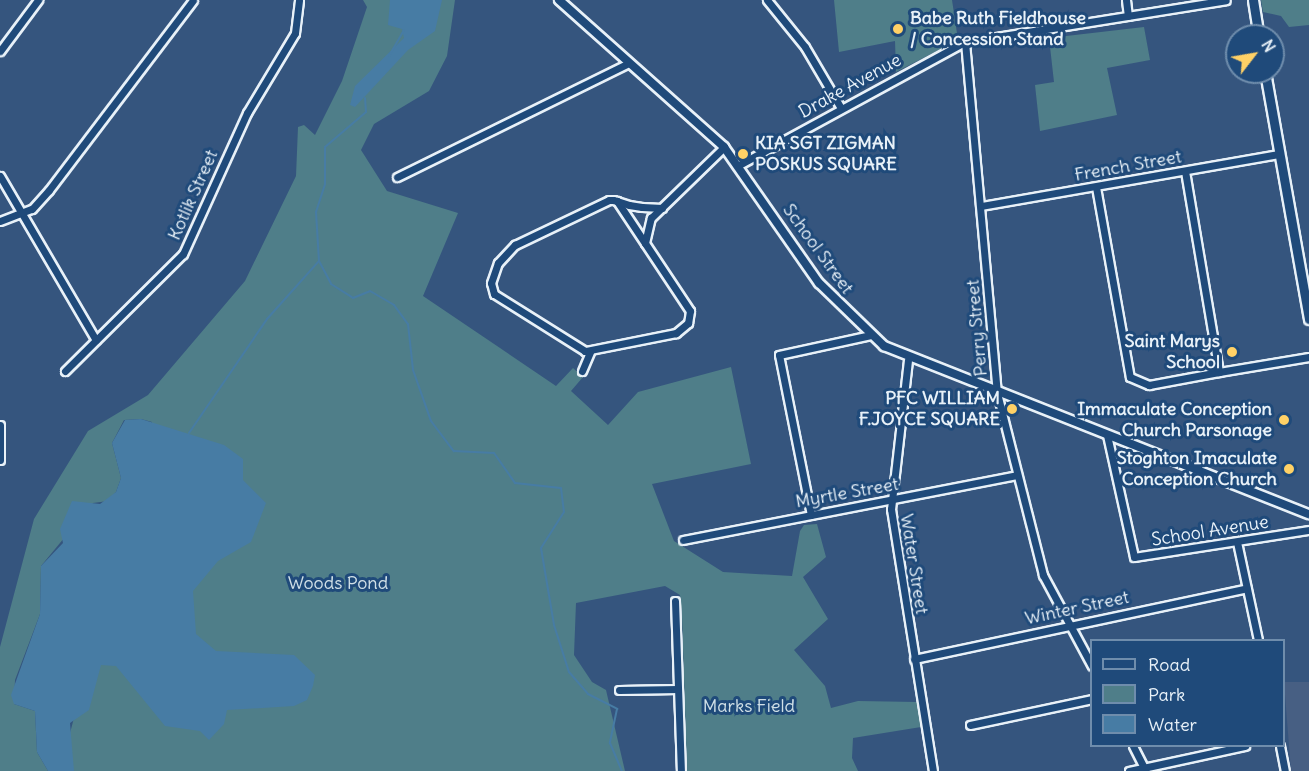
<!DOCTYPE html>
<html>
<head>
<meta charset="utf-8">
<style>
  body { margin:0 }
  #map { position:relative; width:1309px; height:771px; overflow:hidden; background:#35557e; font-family:Delius,sans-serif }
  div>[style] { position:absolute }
  .built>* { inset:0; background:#475f83 }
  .green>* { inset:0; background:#4f7e89 }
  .water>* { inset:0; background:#477ca4 }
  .stream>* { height:2px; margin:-1px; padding:0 1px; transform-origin:1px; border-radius:1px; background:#477ca4 }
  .roads { filter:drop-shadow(2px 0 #e8f1f8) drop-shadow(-2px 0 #e8f1f8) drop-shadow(0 2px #e8f1f8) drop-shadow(0 -2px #e8f1f8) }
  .minor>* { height:7px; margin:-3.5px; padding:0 3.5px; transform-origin:3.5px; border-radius:3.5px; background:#1f4a7a }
  .tertiary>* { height:8px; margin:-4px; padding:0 4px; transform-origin:4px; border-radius:4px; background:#1f4a7a }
  .secondary>* { height:9px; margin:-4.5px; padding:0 4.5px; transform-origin:4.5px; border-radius:4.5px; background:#1f4a7a }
  .dots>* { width:16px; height:16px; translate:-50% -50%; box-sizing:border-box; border:3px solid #1f4a7a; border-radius:50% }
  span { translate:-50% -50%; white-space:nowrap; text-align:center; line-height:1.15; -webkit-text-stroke:6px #1f4a7a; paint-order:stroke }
  .poi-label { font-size:18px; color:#e8f1f8; font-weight:700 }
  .left { translate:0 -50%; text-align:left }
  .right { translate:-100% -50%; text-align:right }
  .street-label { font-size:18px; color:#e8f1f8 }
  .park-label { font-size:18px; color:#d1e0e7 }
  .legend { position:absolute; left:1090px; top:639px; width:195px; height:108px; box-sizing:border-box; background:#1f4a7a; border:2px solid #6f8dac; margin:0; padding:8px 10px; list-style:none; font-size:18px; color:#e8f1f8 }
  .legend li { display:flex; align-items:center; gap:12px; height:30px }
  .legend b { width:30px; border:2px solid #6f8dac }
  .north { position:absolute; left:1225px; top:24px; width:60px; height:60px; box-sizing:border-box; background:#1f4a7a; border:2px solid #6f8dac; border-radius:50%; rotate:59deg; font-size:16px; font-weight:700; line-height:24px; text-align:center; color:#e8f1f8 }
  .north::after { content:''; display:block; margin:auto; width:21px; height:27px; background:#ffd166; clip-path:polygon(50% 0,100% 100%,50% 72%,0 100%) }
</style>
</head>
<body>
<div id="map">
  <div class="built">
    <div style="clip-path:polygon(1284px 682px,1309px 682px,1309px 771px,1291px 771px)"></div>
  </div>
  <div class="green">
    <div style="clip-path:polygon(363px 0,455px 0,447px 56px,429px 91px,374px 124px,361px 150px,387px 191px,458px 213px,423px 296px,556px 386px,573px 368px,583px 377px,571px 391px,608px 425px,638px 392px,731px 367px,751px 464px,652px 484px,674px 541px,723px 572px,792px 576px,800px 531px,804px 525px,817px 524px,826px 557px,803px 577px,828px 619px,794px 650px,825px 686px,831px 708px,858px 701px,917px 702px,921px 727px,853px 738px,852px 758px,858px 771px,687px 771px,682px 617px,680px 595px,665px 586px,576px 603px,574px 655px,592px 682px,606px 690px,625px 771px,60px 771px,152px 422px,141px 419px,124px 420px,112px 443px,121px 478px,116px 492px,108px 501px,93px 503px,41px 566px,40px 614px,15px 680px,14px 704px,35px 711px,37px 752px,48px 771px,0 771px,0 647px,34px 519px,88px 431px,148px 395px,245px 281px,296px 176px,298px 127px,304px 125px,315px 135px,342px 81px,367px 7px)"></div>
    <div style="clip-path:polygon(834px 0,952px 0,958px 40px,896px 72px,895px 41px,839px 52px)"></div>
    <div style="clip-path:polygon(1261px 0,1309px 0,1309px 25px,1289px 27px,1281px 16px,1263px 12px)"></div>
    <div style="clip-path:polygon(1144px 27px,1150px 60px,1107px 68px,1117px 115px,1040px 131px,1035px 85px,1054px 82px,1049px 38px)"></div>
  </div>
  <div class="water">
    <div style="clip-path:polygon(390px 0,442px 0,435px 31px,408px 50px,355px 107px,350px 105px,355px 86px,404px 38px,402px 29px,388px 25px)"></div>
    <div style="clip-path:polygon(141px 419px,224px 445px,243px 459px,243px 480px,266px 503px,251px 542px,218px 561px,193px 591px,196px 634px,216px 651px,294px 655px,315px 675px,313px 686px,307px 700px,294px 706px,227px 710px,224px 724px,209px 740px,200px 731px,165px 726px,116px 666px,101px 665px,89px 710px,70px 723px,74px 771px,48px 771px,37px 752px,35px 711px,14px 704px,11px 695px,40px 614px,41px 566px,63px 543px,60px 529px,72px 501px,100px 504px,116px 492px,121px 478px,112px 443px,125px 420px)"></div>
  </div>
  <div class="stream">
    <div style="left:389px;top:56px;width:30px;rotate:-60deg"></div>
    <div style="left:319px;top:261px;width:26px;rotate:62deg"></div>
    <div style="left:331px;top:284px;width:26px;rotate:32deg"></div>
    <div style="left:353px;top:298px;width:18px;rotate:-22deg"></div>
    <div style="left:370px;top:291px;width:28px;rotate:30deg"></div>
    <div style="left:394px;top:305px;width:24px;rotate:54deg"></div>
    <div style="left:408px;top:324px;width:46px;rotate:83.8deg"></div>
    <div style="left:413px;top:370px;width:54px;rotate:70.6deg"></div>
    <div style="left:431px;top:421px;width:38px;rotate:53deg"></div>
    <div style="left:454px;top:451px;width:40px;rotate:2.9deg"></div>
    <div style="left:494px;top:453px;width:37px;rotate:55deg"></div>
    <div style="left:515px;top:483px;width:46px;rotate:6.2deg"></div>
    <div style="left:561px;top:488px;width:24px;rotate:83deg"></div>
    <div style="left:564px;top:512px;width:43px;rotate:122.6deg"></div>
    <div style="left:541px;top:548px;width:78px;rotate:80.4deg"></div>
    <div style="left:554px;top:625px;width:49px;rotate:72.3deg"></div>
    <div style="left:569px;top:672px;width:29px;rotate:49deg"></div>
    <div style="left:588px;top:694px;width:33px;rotate:27deg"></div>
    <div style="left:617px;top:709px;width:35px;rotate:102deg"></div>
    <div style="left:610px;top:743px;width:30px;rotate:67deg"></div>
    <div style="left:189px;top:433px;width:138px;rotate:-55.6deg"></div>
    <div style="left:267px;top:319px;width:78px;rotate:-48.1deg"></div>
    <div style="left:319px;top:261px;width:49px;rotate:-93.5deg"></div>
    <div style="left:316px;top:212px;width:29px;rotate:-72deg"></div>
    <div style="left:325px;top:184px;width:37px;rotate:-90deg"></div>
    <div style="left:325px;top:147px;width:54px;rotate:-40.5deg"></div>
    <div style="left:366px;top:112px;width:14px;rotate:-94deg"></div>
  </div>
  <div class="roads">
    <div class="minor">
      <div style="left:767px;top:0;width:60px;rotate:51deg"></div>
      <div style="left:805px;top:47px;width:71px;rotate:59.5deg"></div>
      <div style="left:1126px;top:0;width:16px;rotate:83deg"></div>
      <div style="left:965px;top:42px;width:352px;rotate:84.8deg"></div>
      <div style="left:997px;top:393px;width:188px;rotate:75.8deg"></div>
      <div style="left:1043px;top:575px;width:103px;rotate:61.7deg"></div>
      <div style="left:0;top:51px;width:64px;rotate:-53.3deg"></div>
      <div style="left:739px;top:165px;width:257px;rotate:-28.6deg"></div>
      <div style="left:965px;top:42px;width:264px;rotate:-9.1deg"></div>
      <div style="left:1185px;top:171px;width:204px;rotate:80.4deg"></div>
      <div style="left:1219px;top:372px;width:91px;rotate:-9.5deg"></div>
      <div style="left:0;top:176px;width:190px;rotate:59.7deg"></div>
      <div style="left:397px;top:177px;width:258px;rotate:-26.2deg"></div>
      <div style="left:1096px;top:187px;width:193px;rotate:79.9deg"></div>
      <div style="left:1130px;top:377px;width:21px;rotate:23deg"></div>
      <div style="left:1149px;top:385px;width:71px;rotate:-10.5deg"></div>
      <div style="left:617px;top:201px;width:132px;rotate:56.4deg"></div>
      <div style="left:690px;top:311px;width:12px;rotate:99deg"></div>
      <div style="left:688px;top:323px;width:16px;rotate:140deg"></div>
      <div style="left:676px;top:333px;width:93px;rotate:168.8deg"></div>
      <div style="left:585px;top:351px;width:107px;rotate:-147.9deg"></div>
      <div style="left:494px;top:294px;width:11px;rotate:-105deg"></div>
      <div style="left:491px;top:283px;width:21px;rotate:-71deg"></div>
      <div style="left:498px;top:263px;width:25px;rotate:-47deg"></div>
      <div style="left:515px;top:245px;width:104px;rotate:-25.6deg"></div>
      <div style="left:609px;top:200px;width:4px"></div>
      <div style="left:613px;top:200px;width:4px;rotate:14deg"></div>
      <div style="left:617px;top:201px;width:13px;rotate:18deg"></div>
      <div style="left:629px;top:205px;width:13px;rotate:9deg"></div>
      <div style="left:642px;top:207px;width:20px;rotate:3deg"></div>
      <div style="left:981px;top:206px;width:303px;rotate:-9.9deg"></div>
      <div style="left:0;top:221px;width:34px;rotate:-21deg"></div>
      <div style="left:32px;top:209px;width:25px;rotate:-48deg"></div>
      <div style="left:49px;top:190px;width:238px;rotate:-52.8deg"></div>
      <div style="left:645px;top:243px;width:26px;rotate:-77deg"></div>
      <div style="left:651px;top:218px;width:102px;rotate:-44.2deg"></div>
      <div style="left:908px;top:360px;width:150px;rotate:96.5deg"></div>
      <div style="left:891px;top:509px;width:265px;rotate:80.9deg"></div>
      <div style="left:65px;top:371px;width:166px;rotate:-44.8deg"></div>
      <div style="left:183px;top:254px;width:155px;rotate:-65.6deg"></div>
      <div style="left:247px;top:113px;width:93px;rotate:-59deg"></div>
      <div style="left:295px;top:33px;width:33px;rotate:-83deg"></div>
      <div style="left:582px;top:371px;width:21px;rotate:-67deg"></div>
      <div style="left:0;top:425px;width:35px;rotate:90deg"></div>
      <div style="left:1107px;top:435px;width:125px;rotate:77.5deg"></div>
      <div style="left:1134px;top:557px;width:177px;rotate:-8.8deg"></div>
      <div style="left:811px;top:515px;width:163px;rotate:-101.3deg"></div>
      <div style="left:779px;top:355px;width:94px;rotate:-12.3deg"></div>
      <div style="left:683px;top:540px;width:339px;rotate:-11deg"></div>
      <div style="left:1237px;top:542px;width:100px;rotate:77.9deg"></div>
      <div style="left:675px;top:601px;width:170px;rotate:88deg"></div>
      <div style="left:914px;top:659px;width:340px;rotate:-12deg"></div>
      <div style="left:619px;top:690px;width:59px;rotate:-1deg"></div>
      <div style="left:970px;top:725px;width:125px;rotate:-12deg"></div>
      <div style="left:1133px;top:746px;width:27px;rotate:63deg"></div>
      <div style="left:1280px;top:746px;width:25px;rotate:79deg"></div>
      <div style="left:1129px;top:771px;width:119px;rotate:-12.2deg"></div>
    </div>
    <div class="tertiary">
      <div style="left:559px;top:0;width:221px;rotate:41.7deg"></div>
      <div style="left:724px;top:147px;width:166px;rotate:55.1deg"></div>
      <div style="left:819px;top:283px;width:91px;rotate:44.1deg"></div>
      <div style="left:884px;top:346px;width:457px;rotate:21.6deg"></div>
    </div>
    <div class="secondary">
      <div style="left:1253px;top:0;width:36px;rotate:81deg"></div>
      <div style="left:1265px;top:72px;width:251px;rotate:79.9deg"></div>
    </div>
  </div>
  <div class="dots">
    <div style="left:898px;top:29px;background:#ffd166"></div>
    <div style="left:743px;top:154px;background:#ffd166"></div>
    <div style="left:1232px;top:352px;background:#ffd166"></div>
    <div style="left:1012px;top:409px;background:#ffd166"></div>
    <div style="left:1284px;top:420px;background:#ffd166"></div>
    <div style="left:1289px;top:469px;background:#ffd166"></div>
  </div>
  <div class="poi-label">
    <span class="left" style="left:910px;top:29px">Babe Ruth Fieldhouse<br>/ Concession Stand</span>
    <span class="left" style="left:755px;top:154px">KIA SGT ZIGMAN<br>POSKUS SQUARE</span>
    <span class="right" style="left:1220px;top:352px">Saint Marys<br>School</span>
    <span class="right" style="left:1000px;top:409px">PFC WILLIAM<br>F.JOYCE SQUARE</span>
    <span class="right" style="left:1272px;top:420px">Immaculate Conception<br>Church Parsonage</span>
    <span class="right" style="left:1277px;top:469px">Stoghton Imaculate<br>Conception Church</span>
  </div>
  <div class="street-label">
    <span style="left:850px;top:86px;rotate:-29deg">Drake Avenue</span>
    <span style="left:1128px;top:166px;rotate:-10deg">French Street</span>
    <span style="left:193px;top:195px;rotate:-66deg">Kotlik Street</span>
    <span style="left:818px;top:249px;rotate:54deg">School Street</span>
    <span style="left:977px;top:328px;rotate:-95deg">Perry Street</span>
    <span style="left:847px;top:493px;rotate:-10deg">Myrtle Street</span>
    <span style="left:1210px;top:531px;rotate:-9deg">School Avenue</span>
    <span style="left:914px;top:564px;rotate:81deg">Water Street</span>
    <span style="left:1077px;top:608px;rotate:-12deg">Winter Street</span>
  </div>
  <div class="park-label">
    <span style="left:338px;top:583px">Woods Pond</span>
    <span style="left:749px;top:706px">Marks Field</span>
  </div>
  <ul class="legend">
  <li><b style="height:8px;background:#1f4a7a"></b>Road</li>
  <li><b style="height:16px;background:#4f7e89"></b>Park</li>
  <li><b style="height:16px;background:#477ca4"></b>Water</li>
  </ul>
  <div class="north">N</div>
</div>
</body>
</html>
